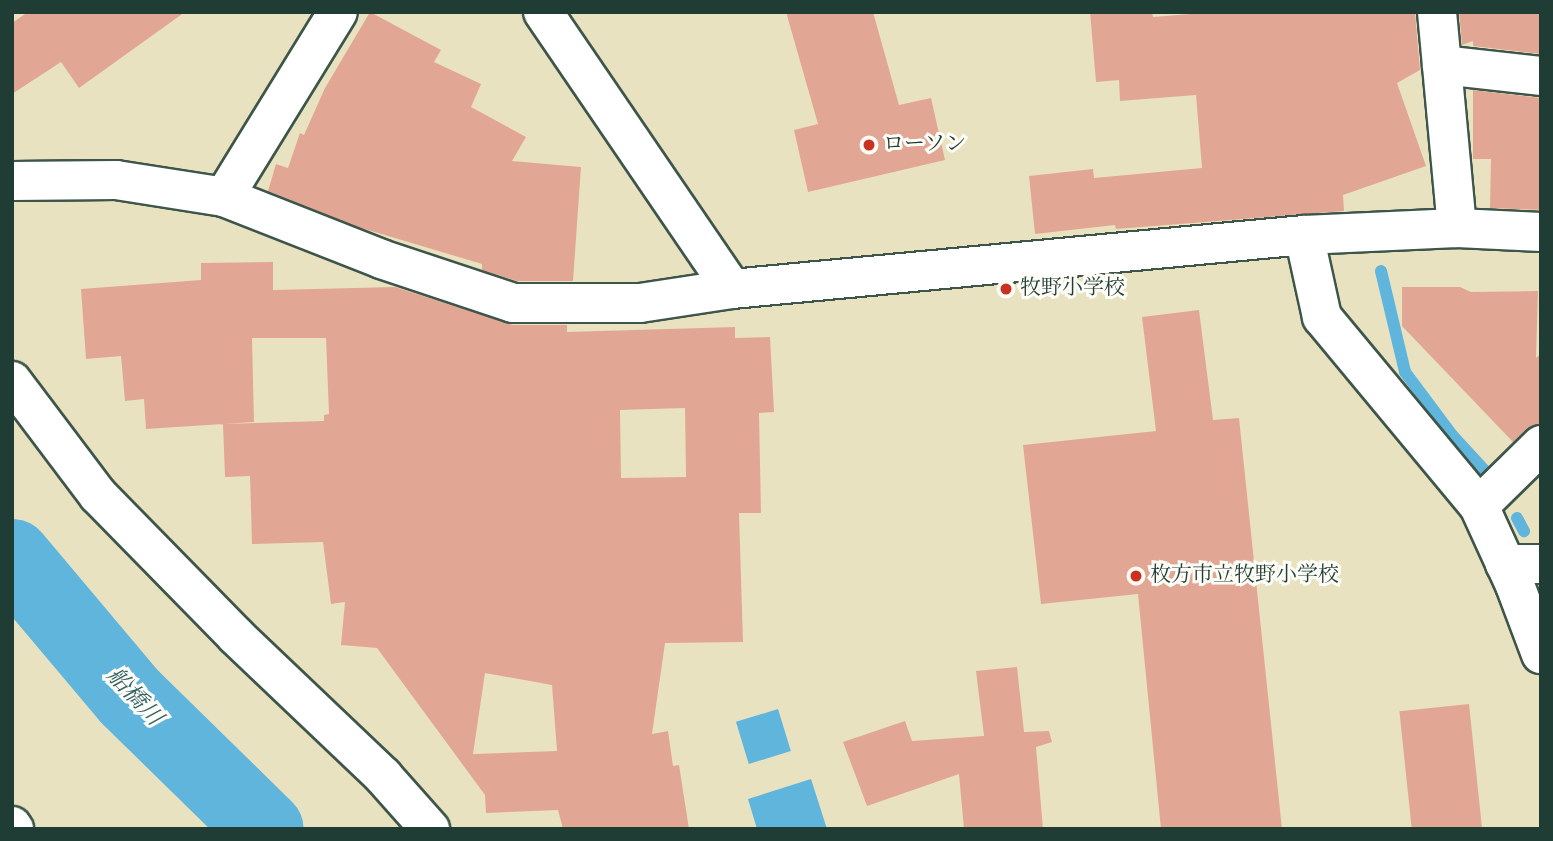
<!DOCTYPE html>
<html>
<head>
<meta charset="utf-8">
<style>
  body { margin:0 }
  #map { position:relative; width:1553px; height:841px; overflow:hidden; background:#e9e2c1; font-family:"Sorts Mill Goudy","Noto Serif JP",serif }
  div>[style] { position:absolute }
  .water>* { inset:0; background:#5fb5dc; transform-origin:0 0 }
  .stream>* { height:12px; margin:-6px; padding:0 6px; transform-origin:6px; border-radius:6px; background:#5fb5dc }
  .river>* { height:77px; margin:-38.5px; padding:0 38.5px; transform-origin:38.5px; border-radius:38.5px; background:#5fb5dc }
  .building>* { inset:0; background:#e2a794; transform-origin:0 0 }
  .roads { filter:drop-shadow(2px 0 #3d5649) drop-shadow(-2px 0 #3d5649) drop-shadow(0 2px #3d5649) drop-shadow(0 -2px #3d5649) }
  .minor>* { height:38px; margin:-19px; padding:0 19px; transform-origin:19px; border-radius:19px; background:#fff }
  .dots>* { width:19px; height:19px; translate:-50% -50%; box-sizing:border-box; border:4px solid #fdfcf7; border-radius:50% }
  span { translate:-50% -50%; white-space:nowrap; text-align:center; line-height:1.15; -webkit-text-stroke:6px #fdfcf7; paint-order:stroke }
  .poi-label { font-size:21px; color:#1f3d34 }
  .left { translate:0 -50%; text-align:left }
  .water-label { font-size:23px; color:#326166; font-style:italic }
  .frame { position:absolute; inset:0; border:14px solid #1f3d34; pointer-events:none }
</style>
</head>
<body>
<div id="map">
  <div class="water">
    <div style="left:778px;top:709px;width:44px;height:44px;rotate:73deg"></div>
    <div style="clip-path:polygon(811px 779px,827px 829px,757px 829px,748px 799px)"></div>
  </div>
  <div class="stream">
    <div style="left:1381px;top:271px;width:104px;rotate:76.6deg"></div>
    <div style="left:1405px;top:372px;width:79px;rotate:53.3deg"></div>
    <div style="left:1452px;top:435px;width:65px;rotate:47.5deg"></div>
    <div style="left:1517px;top:518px;width:15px;rotate:62deg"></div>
  </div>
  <div class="river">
    <div style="left:12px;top:557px;width:182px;rotate:49.9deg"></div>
    <div style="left:129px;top:696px;width:190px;rotate:44.4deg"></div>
  </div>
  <div class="building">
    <div style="clip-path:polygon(28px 12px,185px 12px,79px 88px,61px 62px,12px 94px,12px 23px)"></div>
    <div style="clip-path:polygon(370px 12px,441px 50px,434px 62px,481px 84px,471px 107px,526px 137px,512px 161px,581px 167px,573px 281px,517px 281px,482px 270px,482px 264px,358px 227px,268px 191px,276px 164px,288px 168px,300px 133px,304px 135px,325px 88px)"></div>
    <div style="clip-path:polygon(786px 12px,873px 12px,899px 105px,931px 98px,945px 160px,808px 192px,794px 130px,818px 124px)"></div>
    <div style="clip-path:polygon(1090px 12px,1152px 12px,1153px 17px,1215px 12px,1415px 12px,1420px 70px,1397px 83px,1426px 166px,1343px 195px,1344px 211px,1116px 229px,1115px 225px,1035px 234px,1029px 176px,1093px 169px,1094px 178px,1202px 168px,1196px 95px,1120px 101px,1119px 80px,1096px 82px)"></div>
    <div style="clip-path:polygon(1459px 12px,1541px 12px,1541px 54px,1473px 46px,1473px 41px,1462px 45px)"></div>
    <div style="clip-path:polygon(1473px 90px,1541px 98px,1541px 210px,1490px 208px,1491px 159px,1473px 159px)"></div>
    <div style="clip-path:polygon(evenodd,273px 262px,273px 290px,395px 287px,513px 325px,567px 325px,567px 332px,735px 327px,735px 338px,770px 337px,774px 412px,759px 413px,761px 513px,739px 513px,743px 642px,665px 643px,652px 734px,668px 731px,673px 766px,679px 765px,689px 829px,563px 829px,558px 810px,486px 813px,485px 795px,377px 648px,341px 645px,345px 602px,331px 604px,323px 542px,252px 544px,250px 476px,225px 477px,223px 424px,324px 421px,324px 415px,329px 414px,326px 338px,252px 338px,254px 422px,146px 429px,144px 399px,125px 401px,121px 356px,86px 359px,81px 289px,201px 280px,201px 263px,273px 262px,685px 408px,686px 477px,621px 478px,620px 410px,685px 408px,273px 262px,485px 673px,552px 685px,557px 751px,473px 754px,485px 673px)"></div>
    <div style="clip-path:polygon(1402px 287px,1460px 287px,1471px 292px,1538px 291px,1536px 358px,1541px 353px,1541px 424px,1526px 429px,1513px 442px,1402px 326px)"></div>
    <div style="clip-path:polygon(1199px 310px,1213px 420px,1239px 418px,1282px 829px,1161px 829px,1138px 594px,1041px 604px,1023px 445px,1156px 431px,1142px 317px)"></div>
    <div style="clip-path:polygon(1017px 667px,1024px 732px,1049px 731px,1052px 742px,1036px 747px,1043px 829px,964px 829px,959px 774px,867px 806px,843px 742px,905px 721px,912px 741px,984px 736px,976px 671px)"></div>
    <div style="left:1469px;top:704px;width:126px;height:70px;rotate:84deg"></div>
  </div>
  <div class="roads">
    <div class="minor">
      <div style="left:543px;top:12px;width:335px;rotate:55.7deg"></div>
      <div style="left:1437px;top:12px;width:217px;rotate:84.7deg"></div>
      <div style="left:1442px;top:65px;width:100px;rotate:6.3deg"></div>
      <div style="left:12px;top:181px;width:104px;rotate:-0.6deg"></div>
      <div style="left:116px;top:180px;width:109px;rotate:8.9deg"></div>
      <div style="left:224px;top:197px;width:169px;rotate:21.5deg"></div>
      <div style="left:381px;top:259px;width:139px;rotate:18.4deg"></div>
      <div style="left:513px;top:303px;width:127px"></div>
      <div style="left:640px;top:303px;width:93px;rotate:-8.7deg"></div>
      <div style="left:732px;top:289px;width:575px;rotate:-5.39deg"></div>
      <div style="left:1304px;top:235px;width:153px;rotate:-2.6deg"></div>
      <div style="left:1457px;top:228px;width:84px;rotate:2.7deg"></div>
      <div style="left:224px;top:197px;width:217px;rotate:-58.4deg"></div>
      <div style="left:1304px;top:235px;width:84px;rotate:77.6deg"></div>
      <div style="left:1322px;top:317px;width:246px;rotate:50.3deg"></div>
      <div style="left:1479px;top:506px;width:87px;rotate:65.5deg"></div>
      <div style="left:1515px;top:585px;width:74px;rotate:69.4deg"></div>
      <div style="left:12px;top:381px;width:143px;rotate:53deg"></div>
      <div style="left:98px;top:495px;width:197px;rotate:45.6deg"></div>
      <div style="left:236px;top:636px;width:203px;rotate:43.6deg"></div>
      <div style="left:383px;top:776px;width:71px;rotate:48.4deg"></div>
      <div style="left:1479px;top:506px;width:87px;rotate:-44.5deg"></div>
      <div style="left:1505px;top:564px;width:36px"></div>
      <div style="left:12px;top:826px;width:4px;rotate:56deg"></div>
    </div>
  </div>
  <div class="dots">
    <div style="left:869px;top:145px;background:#c8321e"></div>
    <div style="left:1006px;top:289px;background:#c8321e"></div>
    <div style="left:1136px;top:576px;background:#c8321e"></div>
  </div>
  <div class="poi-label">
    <span class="left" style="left:883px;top:145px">ローソン</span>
    <span class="left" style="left:1020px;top:289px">牧野小学校</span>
    <span class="left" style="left:1150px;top:576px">枚方市立牧野小学校</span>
  </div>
  <div class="water-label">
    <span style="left:133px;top:698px;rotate:47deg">船橋川</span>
  </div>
  <div class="frame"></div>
</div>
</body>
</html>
